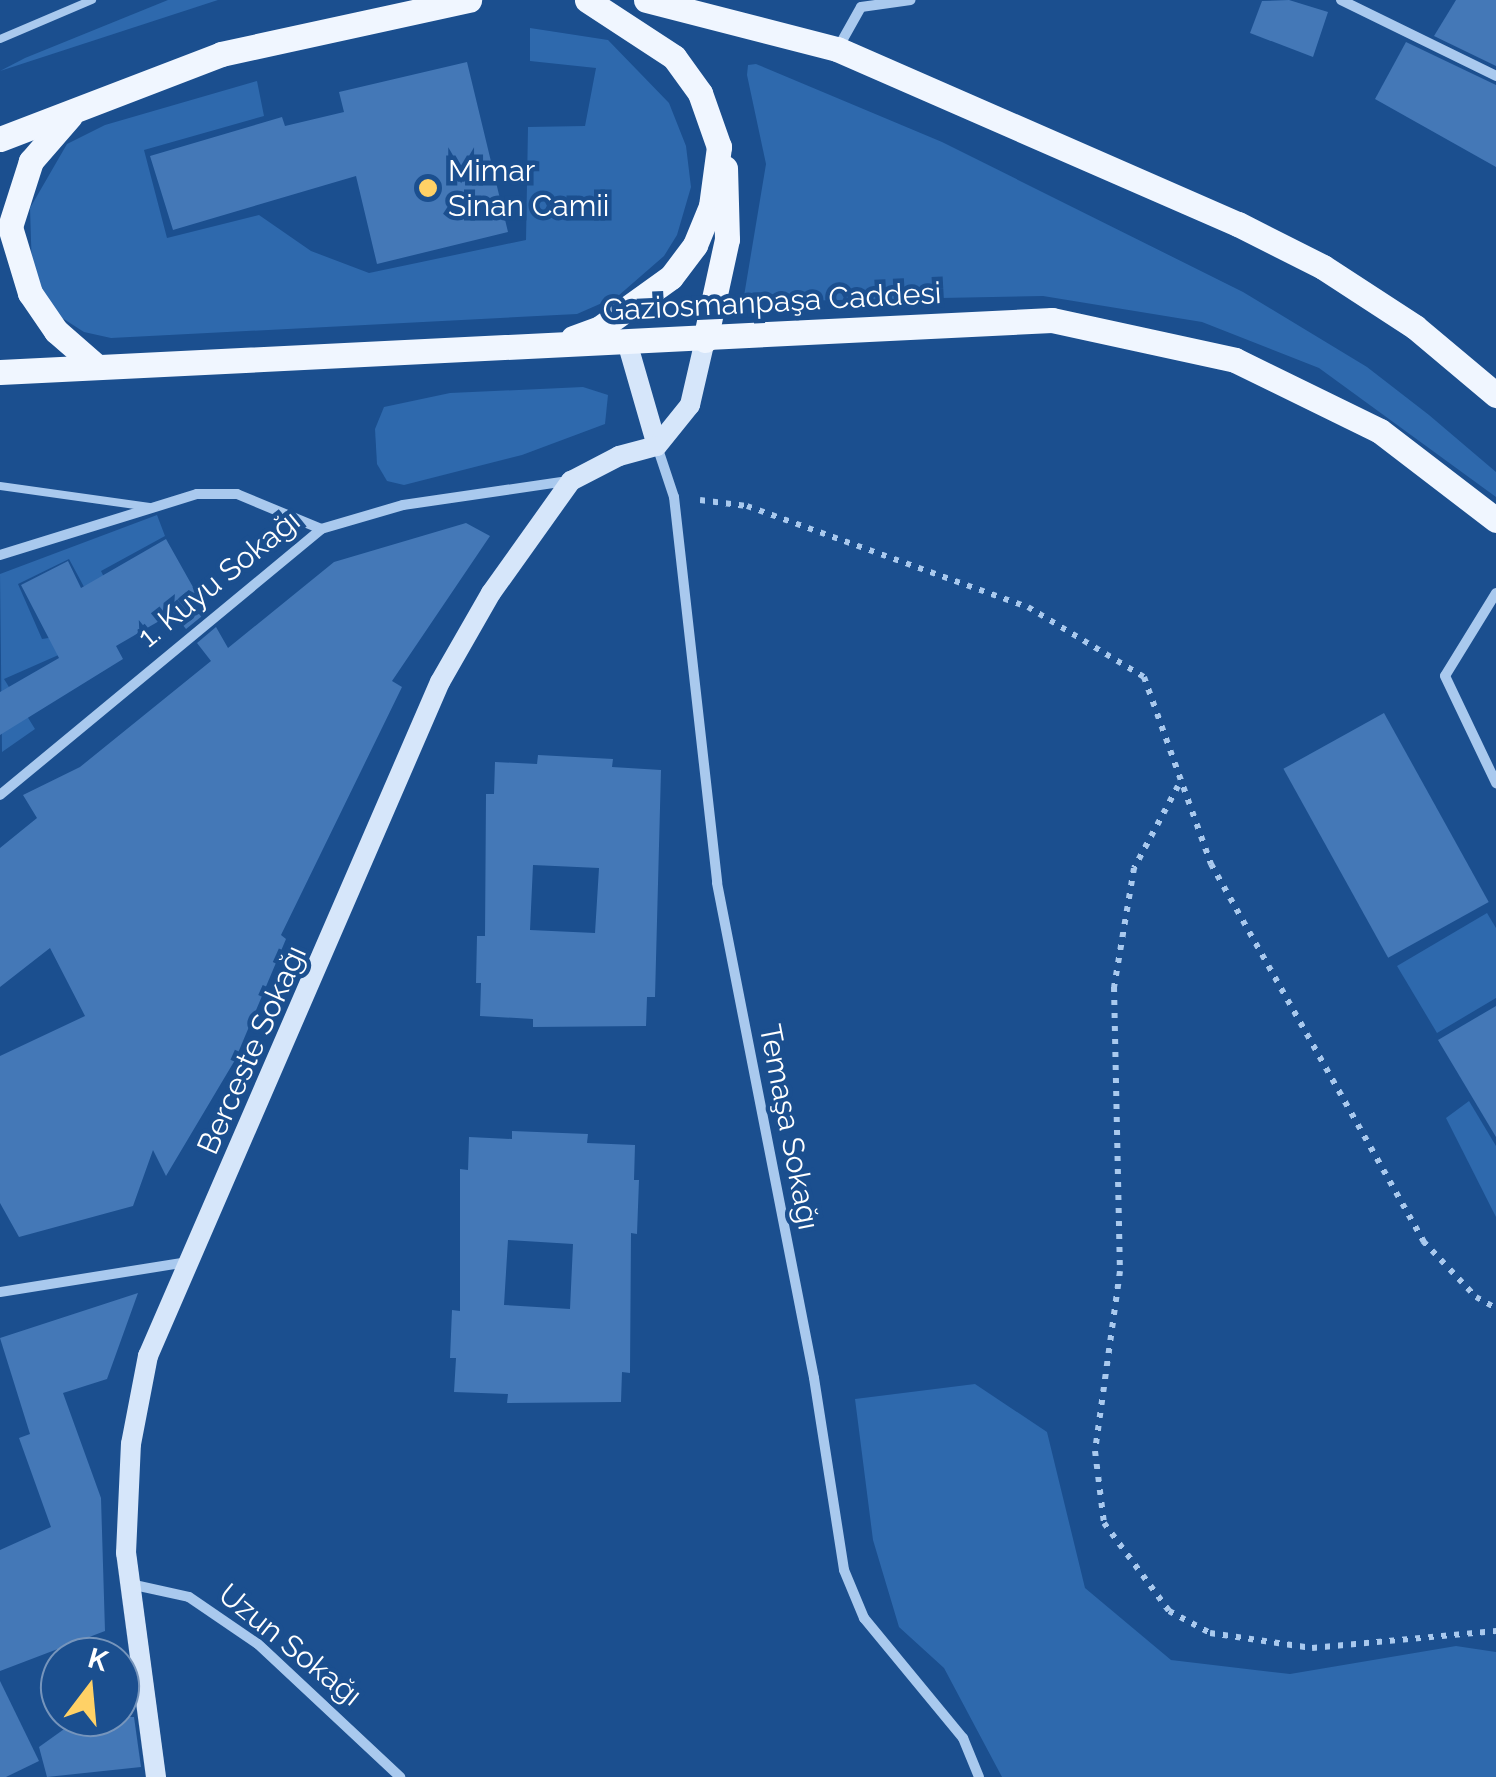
<!DOCTYPE html>
<html>
<head>
<meta charset="utf-8">
<style>
  body { margin:0 }
  #map { position:relative; width:1496px; height:1777px; overflow:hidden; background:#1b4f8f; font-family:Raleway,sans-serif }
  div>[style] { position:absolute }
  .green>* { inset:0; background:#2e69ad }
  .building>* { inset:0; background:#4478b7; transform-origin:0 0 }
  .path>* { height:6px; margin-top:-3px; transform-origin:0; background:repeating-linear-gradient(90deg,#a9c9ee 0 5px,transparent 0 13px) }
  .lane>* { height:8px; margin:-4px; padding:0 4px; transform-origin:4px; border-radius:4px; background:#a9c9ee }
  .street>* { height:10px; margin:-5px; padding:0 5px; transform-origin:5px; border-radius:5px; background:#a9c9ee }
  .secondary>* { height:20px; margin:-10px; padding:0 10px; transform-origin:10px; border-radius:10px; background:#d6e6fa }
  .primary>* { height:25px; margin:-12.5px; padding:0 12.5px; transform-origin:12.5px; border-radius:12.5px; background:#f0f6ff }
  .dots>* { width:28px; height:28px; translate:-50% -50%; box-sizing:border-box; border:5px solid #1b4f8f; border-radius:50% }
  span { translate:-50% -50%; white-space:nowrap; text-align:center; line-height:1.15; -webkit-text-stroke:9px #1b4f8f; paint-order:stroke }
  .poi-label { font-size:30px; color:#fff }
  .left { translate:0 -50%; text-align:left }
  .street-label { font-size:30px; color:#fff }
  .north { position:absolute; left:40px; top:1637px; width:100px; height:100px; box-sizing:border-box; background:#1b4f8f; border:2px solid #7695bc; border-radius:50%; rotate:16deg; font-size:28px; font-weight:700; line-height:40px; text-align:center; color:#fff }
  .north::after { content:''; display:block; margin:auto; width:35px; height:45px; background:#ffd166; clip-path:polygon(50% 0,100% 100%,50% 72%,0 100%) }
</style>
</head>
<body>
<div id="map">
  <div class="green">
    <div style="clip-path:polygon(168px 0,218px 0,0 71px,25px 58px)"></div>
    <div style="clip-path:polygon(530px 28px,608px 40px,669px 103px,686px 146px,691px 187px,677px 235px,664px 256px,618px 296px,577px 314px,111px 338px,84px 332px,59px 316px,32px 272px,30px 208px,67px 144px,105px 125px,257px 81px,264px 116px,144px 150px,167px 238px,259px 215px,311px 251px,369px 273px,526px 240px,528px 127px,585px 126px,596px 68px,530px 61px)"></div>
    <div style="clip-path:polygon(756px 64px,942px 142px,1243px 292px,1367px 367px,1429px 415px,1496px 472px,1496px 497px,1319px 368px,1202px 322px,1043px 296px,743px 302px,766px 164px,747px 75px,748px 65px)"></div>
    <div style="clip-path:polygon(583px 387px,608px 395px,605px 424px,522px 455px,404px 485px,387px 481px,377px 464px,375px 429px,384px 407px,450px 393px)"></div>
    <div style="clip-path:polygon(157px 515px,165px 536px,101px 571px,130px 630px,97px 611px,69px 559px,18px 584px,42px 639px,55px 637px,63px 653px,4px 679px,35px 729px,2px 752px,0 574px)"></div>
    <div style="clip-path:polygon(1487px 913px,1496px 928px,1496px 998px,1437px 1033px,1397px 966px)"></div>
    <div style="clip-path:polygon(1469px 1101px,1496px 1146px,1496px 1217px,1446px 1118px)"></div>
    <div style="clip-path:polygon(975px 1384px,1047px 1432px,1085px 1588px,1171px 1660px,1290px 1674px,1456px 1646px,1496px 1652px,1496px 1777px,1002px 1777px,944px 1668px,899px 1627px,873px 1540px,855px 1399px)"></div>
  </div>
  <div class="building">
    <div style="clip-path:polygon(1289px 0,1328px 12px,1313px 57px,1250px 33px,1262px 1px)"></div>
    <div style="clip-path:polygon(1456px 0,1496px 0,1496px 66px,1434px 36px)"></div>
    <div style="clip-path:polygon(1406px 42px,1496px 85px,1496px 167px,1375px 99px)"></div>
    <div style="clip-path:polygon(467px 62px,508px 232px,377px 264px,356px 176px,173px 230px,150px 156px,282px 117px,285px 126px,344px 112px,339px 92px)"></div>
    <div style="clip-path:polygon(466px 523px,490px 536px,392px 681px,402px 687px,281px 935px,286px 939px,235px 1060px,166px 1176px,153px 1150px,133px 1206px,19px 1237px,0 1203px,0 1056px,85px 1016px,50px 948px,0 987px,0 848px,37px 818px,23px 795px,80px 767px,211px 661px,197px 643px,216px 627px,228px 648px,334px 562px)"></div>
    <div style="clip-path:polygon(166px 539px,207px 612px,186px 629px,173px 613px,116px 646px,123px 659px,0 735px,0 692px,59px 658px,21px 585px,68px 561px,81px 588px)"></div>
    <div style="left:1384px;top:713px;width:216px;height:115px;rotate:61deg"></div>
    <div style="clip-path:polygon(evenodd,538px 755px,613px 759px,612px 767px,661px 770px,655px 997px,647px 997px,646px 1026px,533px 1027px,533px 1019px,480px 1016px,481px 983px,476px 983px,477px 936px,485px 936px,486px 794px,494px 794px,495px 762px,537px 764px,538px 755px,533px 865px,599px 868px,595px 933px,530px 930px,533px 865px)"></div>
    <div style="clip-path:polygon(1496px 1006px,1496px 1137px,1438px 1040px)"></div>
    <div style="clip-path:polygon(evenodd,512px 1131px,588px 1134px,587px 1143px,635px 1145px,634px 1180px,639px 1180px,637px 1234px,631px 1233px,630px 1373px,622px 1372px,621px 1402px,507px 1403px,508px 1394px,454px 1392px,456px 1358px,450px 1358px,452px 1310px,460px 1311px,460px 1169px,468px 1170px,469px 1137px,512px 1139px,512px 1131px,508px 1240px,573px 1244px,570px 1309px,504px 1305px,508px 1240px)"></div>
    <div style="clip-path:polygon(138px 1293px,107px 1379px,63px 1393px,101px 1498px,105px 1631px,0 1671px,0 1550px,51px 1527px,19px 1438px,30px 1434px,0 1338px)"></div>
    <div style="clip-path:polygon(0 1681px,39px 1761px,6px 1777px,0 1777px)"></div>
    <div style="clip-path:polygon(81px 1717px,134px 1717px,141px 1767px,47px 1777px,39px 1747px)"></div>
  </div>
  <div class="path">
    <div style="left:700px;top:500px;width:47px;rotate:7.3deg"></div>
    <div style="left:747px;top:506px;width:299px;rotate:19.8deg"></div>
    <div style="left:1028px;top:607px;width:135px;rotate:31.1deg"></div>
    <div style="left:1144px;top:677px;width:199px;rotate:70.3deg"></div>
    <div style="left:1211px;top:864px;width:433px;rotate:60.6deg"></div>
    <div style="left:1423px;top:1241px;width:77px;rotate:46.6deg"></div>
    <div style="left:1476px;top:1297px;width:23px;rotate:29deg"></div>
    <div style="left:1178px;top:786px;width:93px;rotate:118.2deg"></div>
    <div style="left:1134px;top:868px;width:121px;rotate:99.5deg"></div>
    <div style="left:1114px;top:987px;width:284px;rotate:88.8deg"></div>
    <div style="left:1120px;top:1271px;width:182px;rotate:97.9deg"></div>
    <div style="left:1095px;top:1451px;width:73px;rotate:82.9deg"></div>
    <div style="left:1104px;top:1523px;width:109px;rotate:53.5deg"></div>
    <div style="left:1169px;top:1611px;width:47px;rotate:28.2deg"></div>
    <div style="left:1210px;top:1633px;width:103px;rotate:8.4deg"></div>
    <div style="left:1312px;top:1648px;width:185px;rotate:-5.3deg"></div>
  </div>
  <div class="lane">
    <div style="left:0;top:39px;width:100px;rotate:-23deg"></div>
    <div style="left:0;top:486px;width:151px;rotate:8deg"></div>
  </div>
  <div class="street">
    <div style="left:1341px;top:0;width:173px;rotate:26.1deg"></div>
    <div style="left:838px;top:48px;width:47px;rotate:-60.7deg"></div>
    <div style="left:861px;top:7px;width:50px;rotate:-8deg"></div>
    <div style="left:657px;top:446px;width:54px;rotate:71.6deg"></div>
    <div style="left:674px;top:497px;width:388px;rotate:83.6deg"></div>
    <div style="left:717px;top:883px;width:504px;rotate:78.91deg"></div>
    <div style="left:814px;top:1378px;width:194px;rotate:81.1deg"></div>
    <div style="left:844px;top:1570px;width:52px;rotate:67.4deg"></div>
    <div style="left:864px;top:1618px;width:156px;rotate:50.5deg"></div>
    <div style="left:963px;top:1738px;width:42px;rotate:67.7deg"></div>
    <div style="left:0;top:555px;width:206px;rotate:-17.2deg"></div>
    <div style="left:197px;top:494px;width:40px"></div>
    <div style="left:237px;top:494px;width:91px;rotate:22.6deg"></div>
    <div style="left:1496px;top:593px;width:97px;rotate:121.6deg"></div>
    <div style="left:1445px;top:676px;width:119px;rotate:64.5deg"></div>
    <div style="left:0;top:795px;width:417px;rotate:-39.6deg"></div>
    <div style="left:321px;top:529px;width:85px;rotate:-16.3deg"></div>
    <div style="left:403px;top:505px;width:167px;rotate:-8.3deg"></div>
    <div style="left:0;top:1292px;width:189px;rotate:-9.1deg"></div>
    <div style="left:130px;top:1584px;width:60px;rotate:12.4deg"></div>
    <div style="left:189px;top:1597px;width:83px;rotate:34.3deg"></div>
    <div style="left:258px;top:1644px;width:195px;rotate:43.1deg"></div>
  </div>
  <div class="secondary">
    <div style="left:627px;top:342px;width:108px;rotate:73.9deg"></div>
    <div style="left:657px;top:446px;width:53px;rotate:-51.2deg"></div>
    <div style="left:690px;top:405px;width:67px;rotate:-77deg"></div>
    <div style="left:156px;top:1777px;width:226px;rotate:-97.6deg"></div>
    <div style="left:126px;top:1553px;width:109px;rotate:-87.4deg"></div>
    <div style="left:131px;top:1444px;width:90px;rotate:-79.1deg"></div>
    <div style="left:148px;top:1356px;width:735px;rotate:-66.58deg"></div>
    <div style="left:440px;top:682px;width:103px;rotate:-60.2deg"></div>
    <div style="left:491px;top:593px;width:138px;rotate:-54.5deg"></div>
    <div style="left:571px;top:481px;width:54px;rotate:-27.5deg"></div>
    <div style="left:619px;top:456px;width:39px;rotate:-15deg"></div>
  </div>
  <div class="primary">
    <div style="left:646px;top:0;width:197px;rotate:14.4deg"></div>
    <div style="left:837px;top:49px;width:438px;rotate:23.6deg"></div>
    <div style="left:1238px;top:224px;width:95px;rotate:26.8deg"></div>
    <div style="left:1323px;top:267px;width:110px;rotate:33.1deg"></div>
    <div style="left:1415px;top:327px;width:106px;rotate:40deg"></div>
    <div style="left:70px;top:116px;width:60px;rotate:130.9deg"></div>
    <div style="left:31px;top:161px;width:69px;rotate:107.7deg"></div>
    <div style="left:10px;top:227px;width:69px;rotate:73.1deg"></div>
    <div style="left:30px;top:293px;width:46px;rotate:55.6deg"></div>
    <div style="left:56px;top:331px;width:52px;rotate:41.1deg"></div>
    <div style="left:0;top:139px;width:237px;rotate:-21deg"></div>
    <div style="left:221px;top:54px;width:254px;rotate:-12.3deg"></div>
    <div style="left:573px;top:338px;width:29px;rotate:-20deg"></div>
    <div style="left:600px;top:328px;width:87px;rotate:-35.7deg"></div>
    <div style="left:671px;top:277px;width:40px;rotate:-53deg"></div>
    <div style="left:695px;top:245px;width:42px;rotate:-67.7deg"></div>
    <div style="left:711px;top:206px;width:60px;rotate:-82.3deg"></div>
    <div style="left:719px;top:147px;width:57px;rotate:-109.4deg"></div>
    <div style="left:700px;top:93px;width:44px;rotate:-125.8deg"></div>
    <div style="left:674px;top:57px;width:104px;rotate:-146.8deg"></div>
    <div style="left:705px;top:340px;width:103px;rotate:-77.7deg"></div>
    <div style="left:727px;top:239px;width:71px;rotate:-91.6deg"></div>
    <div style="left:0;top:372px;width:1053px;rotate:-2.83deg"></div>
    <div style="left:1052px;top:320px;width:187px;rotate:12.3deg"></div>
    <div style="left:1235px;top:360px;width:161px;rotate:26.1deg"></div>
    <div style="left:1380px;top:431px;width:146px;rotate:37.5deg"></div>
  </div>
  <div class="dots">
    <div style="left:428px;top:188px;background:#ffd166"></div>
  </div>
  <div class="poi-label">
    <span class="left" style="left:448px;top:188px">Mimar<br>Sinan Camii</span>
  </div>
  <div class="street-label">
    <span style="left:772px;top:302px;rotate:-3deg">Gaziosmanpaşa Caddesi</span>
    <span style="left:219px;top:579px;rotate:-39deg">1. Kuyu Sokağı</span>
    <span style="left:252px;top:1050px;rotate:-66deg">Berceste Sokağı</span>
    <span style="left:789px;top:1127px;rotate:79deg">Temaşa Sokağı</span>
    <span style="left:290px;top:1645px;rotate:39deg">Uzun Sokağı</span>
  </div>
  <div class="north">K</div>
</div>
</body>
</html>
